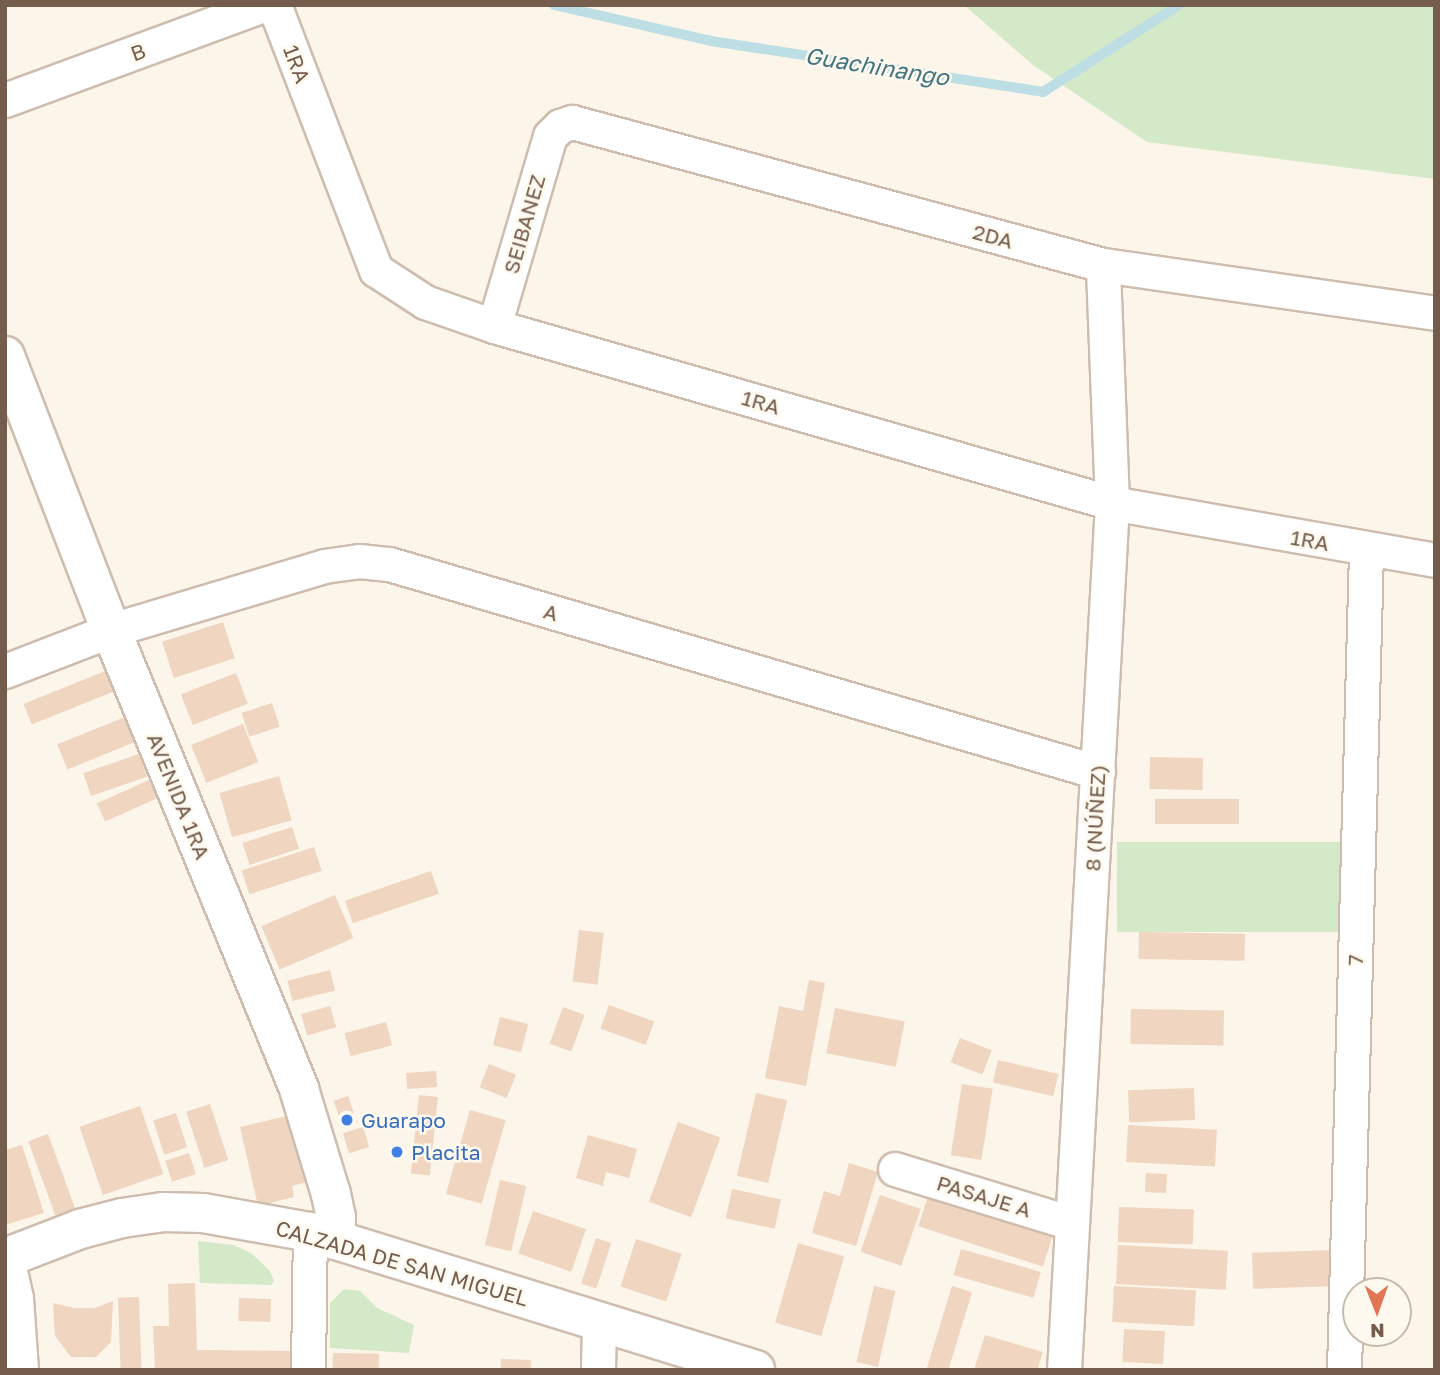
<!DOCTYPE html>
<html>
<head>
<meta charset="utf-8">
<style>
  body { margin:0 }
  #map { position:relative; width:1440px; height:1375px; overflow:hidden; background:#fcf5e9; font-family:"Golos Text",sans-serif }
  div>[style] { position:absolute }
  .green>* { inset:0; background:#d4e9c7; transform-origin:0 0 }
  .stream>* { height:10px; margin:-5px; padding:0 5px; transform-origin:5px; border-radius:5px; background:#bddee5 }
  .building>* { inset:0; background:#f0d5c1; transform-origin:0 0 }
  .roads { filter:drop-shadow(2px 0 #cebdaf) drop-shadow(-2px 0 #cebdaf) drop-shadow(0 2px #cebdaf) drop-shadow(0 -2px #cebdaf) }
  .minor>* { height:33px; margin:-16.5px; padding:0 16.5px; transform-origin:16.5px; border-radius:16.5px; background:#fff }
  .tertiary>* { height:38px; margin:-19px; padding:0 19px; transform-origin:19px; border-radius:19px; background:#fff }
  .secondary>* { height:38px; margin:-19px; padding:0 19px; transform-origin:19px; border-radius:19px; background:#fff }
  .dots>* { width:19px; height:19px; translate:-50% -50%; box-sizing:border-box; border:4px solid #fef9ef; border-radius:50% }
  span { translate:-50% -50%; white-space:nowrap; text-align:center; line-height:1.15; -webkit-text-stroke:5px #fef9ef; paint-order:stroke }
  .street-label { font-size:21px; color:#755d4d }
  .shop-label { font-size:21px; color:#366cbe }
  .left { translate:0 -50%; text-align:left }
  .water-label { font-size:23px; color:#447581; font-style:italic }
  .frame { position:absolute; inset:0; border:7px solid #755d4d; pointer-events:none }
  .north { position:absolute; left:1342px; top:1277px; width:70px; height:70px; box-sizing:border-box; background:#fef9ef; border:2px solid #c7bbae; border-radius:50%; rotate:179deg; font-size:19px; font-weight:700; line-height:28px; text-align:center; color:#755d4d }
  .north::after { content:''; display:block; margin:auto; width:24px; height:32px; background:#e07653; clip-path:polygon(50% 0,100% 100%,50% 72%,0 100%) }
</style>
</head>
<body>
<div id="map">
  <div class="green">
    <div style="clip-path:polygon(964px 5px,1435px 5px,1435px 179px,1147px 142px,1033px 65px)"></div>
    <div style="left:1117px;top:842px;width:228px;height:90px"></div>
    <div style="clip-path:polygon(198px 1241px,233px 1245px,251px 1253px,270px 1271px,274px 1281px,271px 1285px,200px 1283px)"></div>
    <div style="clip-path:polygon(344px 1289px,360px 1291px,377px 1308px,414px 1325px,409px 1353px,330px 1348px,330px 1303px)"></div>
  </div>
  <div class="stream">
    <div style="left:554px;top:5px;width:161px;rotate:12.9deg"></div>
    <div style="left:711px;top:41px;width:336px;rotate:8.7deg"></div>
    <div style="left:1043px;top:92px;width:161px;rotate:-32.6deg"></div>
  </div>
  <div class="building">
    <div style="left:223px;top:622px;width:38px;height:64px;rotate:72deg"></div>
    <div style="left:108px;top:670px;width:22px;height:91px;rotate:68deg"></div>
    <div style="left:236px;top:673px;width:33px;height:59px;rotate:69deg"></div>
    <div style="left:272px;top:703px;width:25px;height:32px;rotate:72deg"></div>
    <div style="left:125px;top:717px;width:27px;height:73px;rotate:68deg"></div>
    <div style="left:243px;top:724px;width:41px;height:56px;rotate:68deg"></div>
    <div style="left:139px;top:754px;width:24px;height:59px;rotate:71deg"></div>
    <div style="left:1150px;top:757px;width:53px;height:32px;rotate:1deg"></div>
    <div style="left:279px;top:776px;width:46px;height:62px;rotate:74deg"></div>
    <div style="left:149px;top:780px;width:20px;height:57px;rotate:66deg"></div>
    <div style="left:1155px;top:799px;width:84px;height:25px"></div>
    <div style="left:292px;top:827px;width:23px;height:52px;rotate:72deg"></div>
    <div style="left:314px;top:847px;width:25px;height:76px;rotate:72deg"></div>
    <div style="left:431px;top:871px;width:24px;height:91px;rotate:71deg"></div>
    <div style="left:335px;top:895px;width:47px;height:80px;rotate:67deg"></div>
    <div style="left:579px;top:930px;width:25px;height:52px;rotate:7deg"></div>
    <div style="left:1139px;top:932px;width:106px;height:27px;rotate:1deg"></div>
    <div style="left:330px;top:970px;width:21px;height:44px;rotate:76deg"></div>
    <div style="clip-path:polygon(809px 980px,825px 983px,806px 1086px,765px 1078px,779px 1006px,803px 1011px)"></div>
    <div style="left:609px;top:1005px;width:48px;height:25px;rotate:20deg"></div>
    <div style="left:330px;top:1006px;width:22px;height:30px;rotate:74deg"></div>
    <div style="left:563px;top:1007px;width:23px;height:39px;rotate:20deg"></div>
    <div style="left:835px;top:1008px;width:71px;height:46px;rotate:11deg"></div>
    <div style="left:1131px;top:1009px;width:93px;height:35px;rotate:1deg"></div>
    <div style="left:500px;top:1017px;width:29px;height:29px;rotate:14deg"></div>
    <div style="left:386px;top:1022px;width:24px;height:43px;rotate:75deg"></div>
    <div style="left:960px;top:1038px;width:34px;height:26px;rotate:21deg"></div>
    <div style="left:998px;top:1060px;width:62px;height:23px;rotate:13deg"></div>
    <div style="left:489px;top:1064px;width:29px;height:25px;rotate:22deg"></div>
    <div style="left:436px;top:1071px;width:16px;height:30px;rotate:86deg"></div>
    <div style="left:962px;top:1084px;width:31px;height:72px;rotate:9deg"></div>
    <div style="left:1194px;top:1088px;width:32px;height:66px;rotate:88deg"></div>
    <div style="left:756px;top:1093px;width:32px;height:85px;rotate:13deg"></div>
    <div style="left:419px;top:1095px;width:19px;height:79px;rotate:6deg"></div>
    <div style="left:348px;top:1096px;width:28px;height:15px;rotate:71deg"></div>
    <div style="left:210px;top:1104px;width:59px;height:25px;rotate:72deg"></div>
    <div style="left:140px;top:1106px;width:72px;height:64px;rotate:71deg"></div>
    <div style="left:470px;top:1110px;width:37px;height:87px;rotate:16deg"></div>
    <div style="left:176px;top:1113px;width:36px;height:24px;rotate:72deg"></div>
    <div style="clip-path:polygon(290px 1115px,307px 1182px,292px 1186px,294px 1197px,258px 1206px,240px 1127px)"></div>
    <div style="left:678px;top:1122px;width:45px;height:85px;rotate:20deg"></div>
    <div style="left:1128px;top:1125px;width:89px;height:37px;rotate:3deg"></div>
    <div style="left:363px;top:1127px;width:21px;height:21px;rotate:73deg"></div>
    <div style="left:48px;top:1134px;width:84px;height:21px;rotate:70deg"></div>
    <div style="clip-path:polygon(588px 1135px,637px 1149px,629px 1178px,606px 1172px,603px 1186px,576px 1178px)"></div>
    <div style="clip-path:polygon(22px 1145px,44px 1213px,5px 1225px,5px 1150px)"></div>
    <div style="left:189px;top:1153px;width:22px;height:25px;rotate:72deg"></div>
    <div style="clip-path:polygon(849px 1163px,878px 1172px,856px 1246px,812px 1233px,824px 1191px,840px 1196px)"></div>
    <div style="left:1146px;top:1173px;width:21px;height:19px;rotate:3deg"></div>
    <div style="left:500px;top:1180px;width:27px;height:67px;rotate:13deg"></div>
    <div style="left:732px;top:1189px;width:50px;height:30px;rotate:12deg"></div>
    <div style="left:930px;top:1190px;width:131px;height:38px;rotate:18deg"></div>
    <div style="left:880px;top:1195px;width:43px;height:60px;rotate:19deg"></div>
    <div style="left:1119px;top:1207px;width:75px;height:35px;rotate:2deg"></div>
    <div style="left:533px;top:1211px;width:56px;height:45px;rotate:19deg"></div>
    <div style="left:596px;top:1238px;width:16px;height:48px;rotate:18deg"></div>
    <div style="left:636px;top:1239px;width:48px;height:50px;rotate:18deg"></div>
    <div style="left:798px;top:1243px;width:48px;height:83px;rotate:16deg"></div>
    <div style="left:1118px;top:1245px;width:110px;height:39px;rotate:3deg"></div>
    <div style="left:961px;top:1249px;width:83px;height:27px;rotate:16deg"></div>
    <div style="left:1334px;top:1250px;width:36px;height:82px;rotate:88deg"></div>
    <div style="clip-path:polygon(195px 1283px,197px 1350px,295px 1351px,295px 1370px,155px 1370px,153px 1326px,169px 1326px,168px 1284px)"></div>
    <div style="left:874px;top:1286px;width:22px;height:78px;rotate:13deg"></div>
    <div style="left:952px;top:1286px;width:21px;height:87px;rotate:17deg"></div>
    <div style="left:1114px;top:1286px;width:82px;height:36px;rotate:3deg"></div>
    <div style="left:139px;top:1297px;width:73px;height:21px;rotate:88deg"></div>
    <div style="left:239px;top:1298px;width:32px;height:23px;rotate:2deg"></div>
    <div style="clip-path:polygon(113px 1301px,111px 1342px,96px 1357px,71px 1357px,55px 1336px,53px 1303px,74px 1308px,95px 1308px)"></div>
    <div style="left:1124px;top:1329px;width:41px;height:33px;rotate:3deg"></div>
    <div style="clip-path:polygon(985px 1335px,1043px 1352px,1037px 1370px,974px 1370px)"></div>
    <div style="left:333px;top:1353px;width:46px;height:17px;rotate:1deg"></div>
    <div style="left:501px;top:1359px;width:30px;height:11px;rotate:2deg"></div>
  </div>
  <div class="roads">
    <div class="minor">
      <div style="left:5px;top:100px;width:273px;rotate:-20.2deg"></div>
      <div style="left:261px;top:6px;width:10px"></div>
      <div style="left:271px;top:6px;width:11px;rotate:52deg"></div>
      <div style="left:278px;top:15px;width:273px;rotate:69deg"></div>
      <div style="left:376px;top:270px;width:59px;rotate:33.1deg"></div>
      <div style="left:425px;top:302px;width:73px;rotate:19.2deg"></div>
      <div style="left:494px;top:326px;width:643px;rotate:15.98deg"></div>
      <div style="left:1112px;top:503px;width:328px;rotate:10deg"></div>
      <div style="left:494px;top:326px;width:198px;rotate:-73.6deg"></div>
      <div style="left:550px;top:136px;width:14px;rotate:-45deg"></div>
      <div style="left:560px;top:126px;width:13px;rotate:-18deg"></div>
      <div style="left:572px;top:122px;width:550px;rotate:15.07deg"></div>
      <div style="left:1103px;top:265px;width:335px;rotate:8.2deg"></div>
      <div style="left:5px;top:671px;width:114px;rotate:-21.1deg"></div>
      <div style="left:111px;top:630px;width:222px;rotate:-16.7deg"></div>
      <div style="left:324px;top:566px;width:35px;rotate:-8deg"></div>
      <div style="left:359px;top:561px;width:30px;rotate:6deg"></div>
      <div style="left:389px;top:564px;width:739px;rotate:16.35deg"></div>
      <div style="left:895px;top:1169px;width:185px;rotate:17deg"></div>
      <div style="left:7px;top:1257px;width:42px;rotate:77.6deg"></div>
      <div style="left:16px;top:1298px;width:72px;rotate:86deg"></div>
      <div style="left:308px;top:1370px;width:138px;rotate:-89.2deg"></div>
      <div style="left:598px;top:1370px;width:49px;rotate:-88.8deg"></div>
      <div style="left:1064px;top:1370px;width:868px;rotate:-86.83deg"></div>
      <div style="left:1112px;top:503px;width:238px;rotate:-92.2deg"></div>
      <div style="left:1344px;top:1370px;width:820px;rotate:-88.46deg"></div>
    </div>
    <div class="tertiary">
      <div style="left:5px;top:356px;width:294px;rotate:68.9deg"></div>
      <div style="left:111px;top:630px;width:496px;rotate:67.7deg"></div>
      <div style="left:299px;top:1089px;width:110px;rotate:73.1deg"></div>
      <div style="left:331px;top:1194px;width:24px;rotate:78deg"></div>
      <div style="left:336px;top:1217px;width:23px;rotate:92deg"></div>
    </div>
    <div class="secondary">
      <div style="left:5px;top:1258px;width:80px;rotate:-21.1deg"></div>
      <div style="left:80px;top:1229px;width:43px;rotate:-14.7deg"></div>
      <div style="left:122px;top:1218px;width:41px;rotate:-8.3deg"></div>
      <div style="left:163px;top:1212px;width:40px;rotate:1.4deg"></div>
      <div style="left:203px;top:1213px;width:109px;rotate:10.1deg"></div>
      <div style="left:310px;top:1232px;width:466px;rotate:17.2deg"></div>
    </div>
  </div>
  <div class="dots">
    <div style="left:347px;top:1120px;background:#3f7fe0"></div>
    <div style="left:397px;top:1152px;background:#3f7fe0"></div>
  </div>
  <div class="street-label">
    <span style="left:138px;top:52px;rotate:-20deg">B</span>
    <span style="left:297px;top:64px;rotate:69deg">1RA</span>
    <span style="left:524px;top:224px;rotate:-74deg">SEIBANEZ</span>
    <span style="left:993px;top:236px;rotate:15deg">2DA</span>
    <span style="left:761px;top:402px;rotate:16deg">1RA</span>
    <span style="left:1310px;top:540px;rotate:10deg">1RA</span>
    <span style="left:551px;top:612px;rotate:16deg">A</span>
    <span style="left:179px;top:796px;rotate:68deg">AVENIDA 1RA</span>
    <span style="left:1095px;top:818px;rotate:-87deg">8 (NÚÑEZ)</span>
    <span style="left:1355px;top:960px;rotate:-88deg">7</span>
    <span style="left:984px;top:1196px;rotate:17deg">PASAJE A</span>
    <span style="left:402px;top:1263px;rotate:16deg">CALZADA DE SAN MIGUEL</span>
  </div>
  <div class="shop-label">
    <span class="left" style="left:361px;top:1120px">Guarapo</span>
    <span class="left" style="left:411px;top:1152px">Placita</span>
  </div>
  <div class="water-label">
    <span style="left:877px;top:66px;rotate:9deg">Guachinango</span>
  </div>
  <div class="frame"></div>
  <div class="north">N</div>
</div>
</body>
</html>
